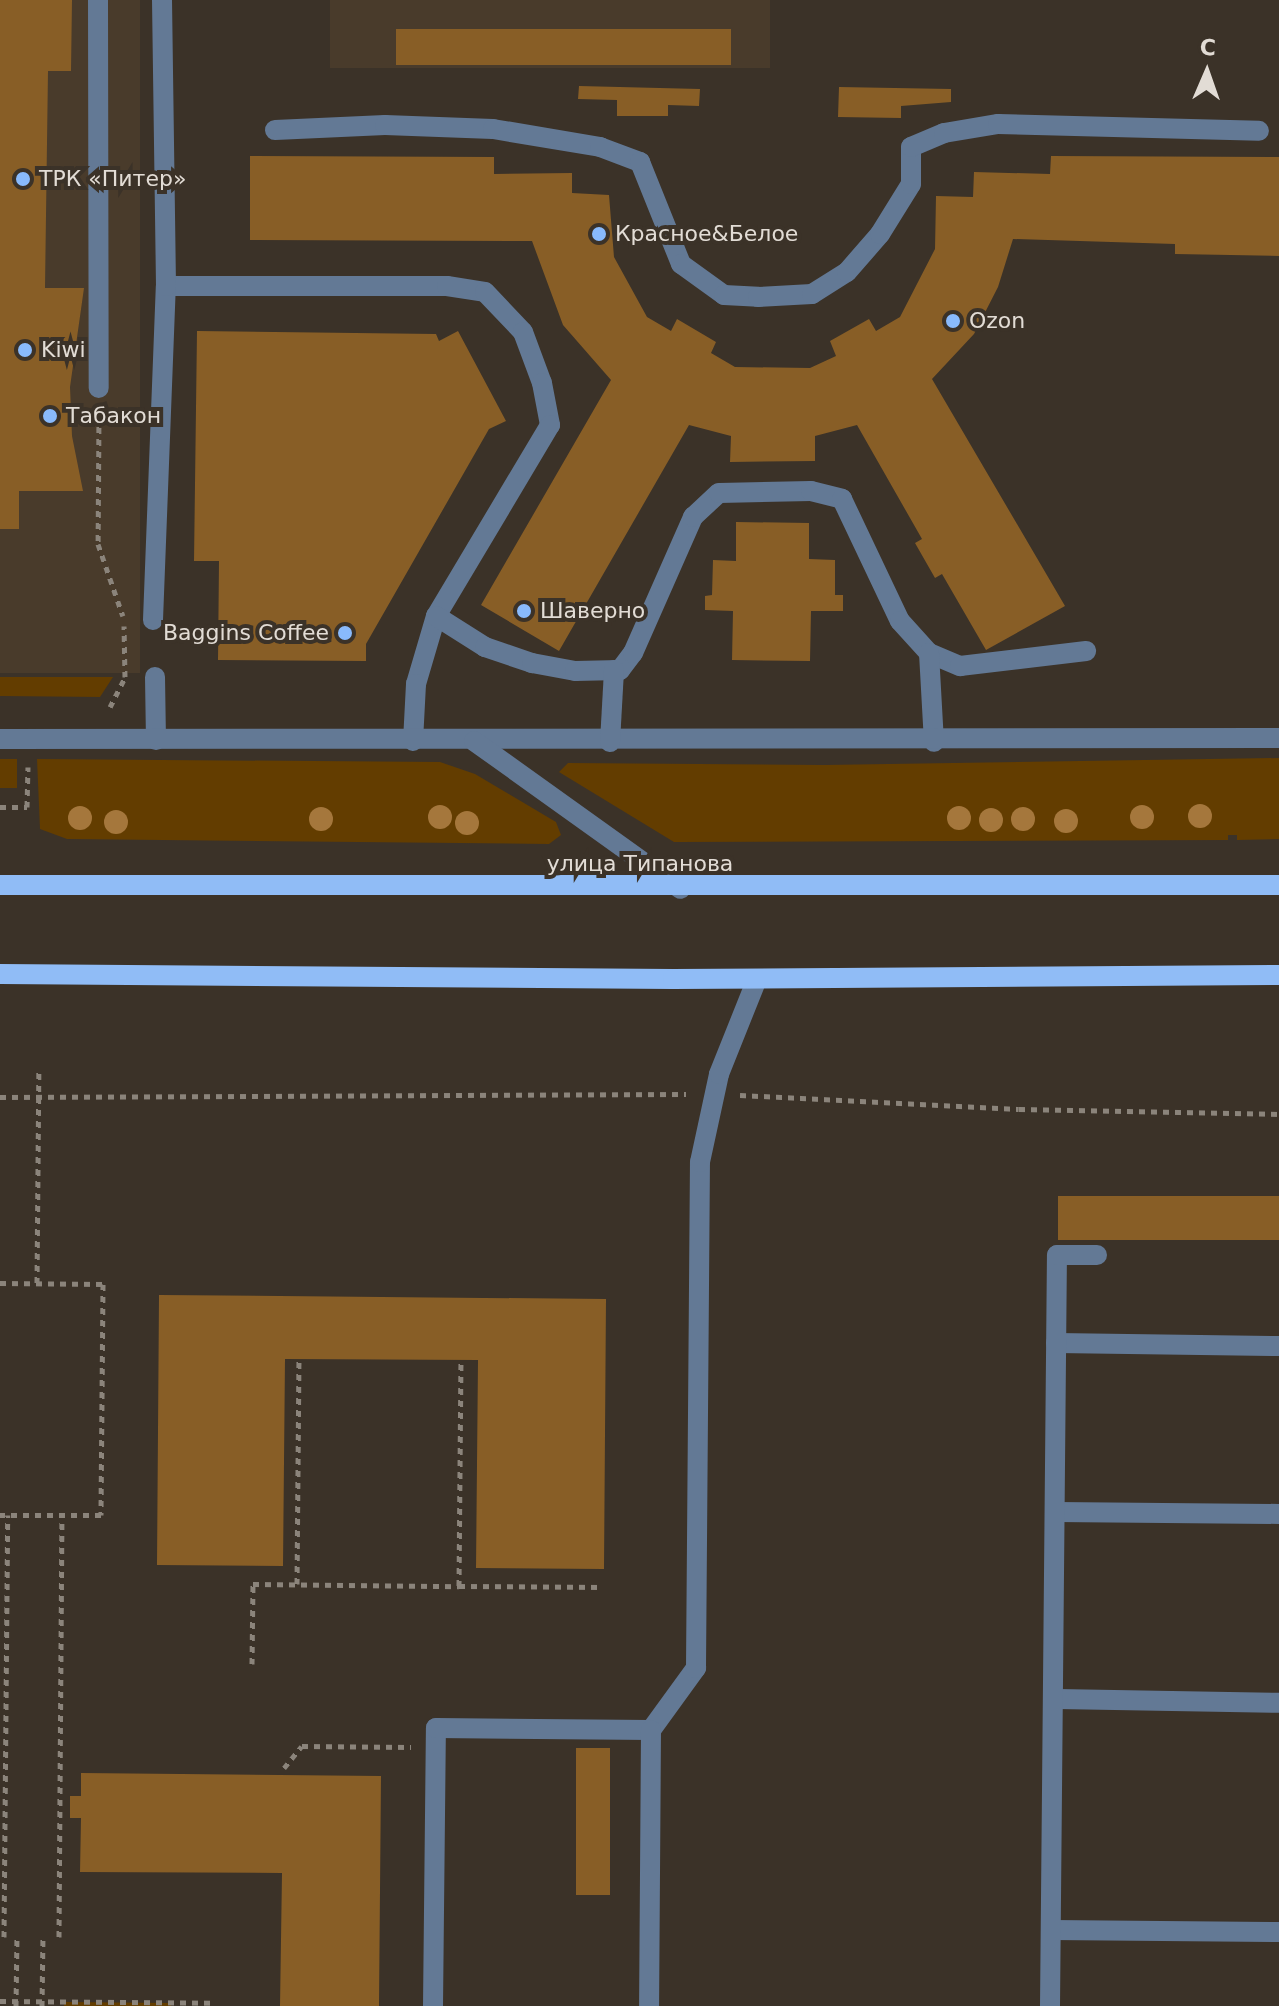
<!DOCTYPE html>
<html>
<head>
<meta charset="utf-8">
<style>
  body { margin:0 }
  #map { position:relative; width:1279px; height:2006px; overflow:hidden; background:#3b3228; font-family:"DejaVu Sans",sans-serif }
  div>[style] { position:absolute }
  .built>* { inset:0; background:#493b2b; transform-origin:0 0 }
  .green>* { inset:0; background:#633d00; transform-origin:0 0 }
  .building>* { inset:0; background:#885e26; transform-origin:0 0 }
  .path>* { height:5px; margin-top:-2.5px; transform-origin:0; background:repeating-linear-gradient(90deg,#8b847b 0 6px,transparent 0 12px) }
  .minor>* { height:20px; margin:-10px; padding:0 10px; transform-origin:10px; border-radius:10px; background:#637995 }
  .major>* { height:20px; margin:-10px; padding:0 10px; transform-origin:10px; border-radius:10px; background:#90bcf6 }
  .trees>* { width:24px; height:24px; margin:-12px; border-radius:50%; background:#a5773c }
  .dots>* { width:22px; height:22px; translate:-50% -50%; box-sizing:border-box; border:4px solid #3b3228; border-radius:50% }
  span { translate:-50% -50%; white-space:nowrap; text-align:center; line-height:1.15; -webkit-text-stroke:8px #3b3228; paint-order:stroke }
  .poi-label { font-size:22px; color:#e2dcd5 }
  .left { translate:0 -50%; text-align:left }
  .right { translate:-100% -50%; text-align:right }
  .street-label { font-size:22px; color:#e2dcd5 }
  .north { position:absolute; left:1167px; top:32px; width:80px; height:80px; -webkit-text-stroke:6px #3b3228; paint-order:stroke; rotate:2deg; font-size:22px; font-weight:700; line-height:32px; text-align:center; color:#e2dcd5 }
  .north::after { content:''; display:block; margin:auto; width:28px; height:36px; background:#e2dcd5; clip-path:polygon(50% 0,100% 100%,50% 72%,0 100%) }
</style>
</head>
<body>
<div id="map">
  <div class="built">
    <div style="left:0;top:0;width:140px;height:673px"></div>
    <div style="left:330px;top:0;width:440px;height:68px"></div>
  </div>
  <div class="green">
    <div style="clip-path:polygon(0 677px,113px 677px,100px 697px,0 696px)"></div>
    <div style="clip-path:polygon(1279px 758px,1279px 839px,1237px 840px,1237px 835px,1228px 835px,1228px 840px,674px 842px,559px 772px,568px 763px,824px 765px)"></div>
    <div style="left:0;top:759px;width:17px;height:29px"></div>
    <div style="clip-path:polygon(37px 759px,440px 762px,475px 774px,556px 822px,561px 835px,549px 844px,67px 839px,40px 829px)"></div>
    <div style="clip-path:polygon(64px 2002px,171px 2003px,171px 2006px,64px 2006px)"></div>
  </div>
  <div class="building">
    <div style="clip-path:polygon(0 0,72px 0,71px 71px,48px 71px,45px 288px,84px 288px,70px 387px,72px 436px,83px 491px,19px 491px,19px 529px,0 529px)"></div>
    <div style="left:731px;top:29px;width:36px;height:335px;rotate:90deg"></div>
    <div style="clip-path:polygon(579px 86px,700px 89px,699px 106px,668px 105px,668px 116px,617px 116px,617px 100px,578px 99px)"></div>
    <div style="clip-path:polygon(839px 87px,951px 89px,951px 102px,901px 106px,901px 118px,838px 117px)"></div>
    <div style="clip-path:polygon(250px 156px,494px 157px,494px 174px,572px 173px,572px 193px,609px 195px,614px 257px,647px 317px,671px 331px,677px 319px,716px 342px,711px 353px,735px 367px,810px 368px,836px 356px,830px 341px,869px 319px,876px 331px,900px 317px,935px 249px,936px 196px,973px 197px,974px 172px,1050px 174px,1051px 156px,1279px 157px,1279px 256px,1175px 254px,1175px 244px,1013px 239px,998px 287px,974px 334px,932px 379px,1065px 606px,986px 650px,942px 574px,935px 578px,915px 543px,922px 539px,857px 425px,815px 436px,815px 461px,730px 462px,731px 436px,689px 425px,559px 651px,481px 605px,611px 380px,563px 325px,532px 241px,250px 240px)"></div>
    <div style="clip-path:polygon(197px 331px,436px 334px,439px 341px,458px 331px,506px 421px,489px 429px,366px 644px,366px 661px,218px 660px,219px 561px,194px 561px)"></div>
    <div style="clip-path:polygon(736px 522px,809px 523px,809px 559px,835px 560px,835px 595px,843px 595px,843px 611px,811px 611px,810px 661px,732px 660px,733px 611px,705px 610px,705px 596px,712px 595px,713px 560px,736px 561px)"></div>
    <div style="left:1058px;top:1196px;width:221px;height:44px"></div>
    <div style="clip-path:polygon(159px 1295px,606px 1299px,604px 1569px,476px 1568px,478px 1360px,285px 1359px,283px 1566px,157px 1565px)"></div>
    <div style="left:576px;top:1748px;width:34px;height:147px"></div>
    <div style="clip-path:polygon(81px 1773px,381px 1776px,379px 2006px,280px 2006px,282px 1873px,80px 1872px,81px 1818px,70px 1818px,70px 1796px,81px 1796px)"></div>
  </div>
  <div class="path">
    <div style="left:99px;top:415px;width:129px;rotate:90.4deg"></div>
    <div style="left:98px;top:544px;width:76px;rotate:70.9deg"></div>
    <div style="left:110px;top:707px;width:34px;rotate:-63deg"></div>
    <div style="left:125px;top:677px;width:51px;rotate:-91.1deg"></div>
    <div style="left:0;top:807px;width:27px"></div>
    <div style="left:27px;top:807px;width:40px;rotate:-88.6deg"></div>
    <div style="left:740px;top:1095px;width:279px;rotate:2.9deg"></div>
    <div style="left:1019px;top:1109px;width:260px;rotate:1.1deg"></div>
    <div style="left:0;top:1097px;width:686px;rotate:-0.25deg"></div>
    <div style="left:0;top:1283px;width:103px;rotate:0.6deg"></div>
    <div style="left:103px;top:1284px;width:231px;rotate:90.5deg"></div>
    <div style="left:101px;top:1515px;width:101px;rotate:180deg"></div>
    <div style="left:37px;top:1283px;width:212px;rotate:-89.5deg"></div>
    <div style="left:297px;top:1584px;width:225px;rotate:-89.5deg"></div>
    <div style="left:459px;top:1586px;width:143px;rotate:0.4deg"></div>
    <div style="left:252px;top:1664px;width:80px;rotate:-89.3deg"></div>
    <div style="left:253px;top:1584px;width:206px;rotate:0.6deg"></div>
    <div style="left:459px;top:1586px;width:226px;rotate:-89.5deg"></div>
    <div style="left:284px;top:1768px;width:28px;rotate:-51deg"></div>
    <div style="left:302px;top:1746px;width:109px;rotate:0.5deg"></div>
    <div style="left:4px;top:1937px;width:422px;rotate:-89.5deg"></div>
    <div style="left:59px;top:1937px;width:422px;rotate:-89.6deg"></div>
    <div style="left:0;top:2001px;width:214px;rotate:0.5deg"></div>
    <div style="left:16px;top:2006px;width:69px;rotate:-89.2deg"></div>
    <div style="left:42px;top:2006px;width:69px;rotate:-89.2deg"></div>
  </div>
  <div class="minor">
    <div style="left:98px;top:0;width:388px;rotate:89.9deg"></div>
    <div style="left:275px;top:130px;width:110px;rotate:-2.6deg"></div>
    <div style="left:385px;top:125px;width:108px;rotate:2.1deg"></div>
    <div style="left:493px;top:129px;width:109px;rotate:9.5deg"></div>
    <div style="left:600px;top:147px;width:43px;rotate:20.6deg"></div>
    <div style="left:640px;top:162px;width:110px;rotate:68.1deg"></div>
    <div style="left:681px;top:264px;width:53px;rotate:35.8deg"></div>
    <div style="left:724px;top:295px;width:34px;rotate:3deg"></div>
    <div style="left:758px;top:297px;width:54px;rotate:-3.2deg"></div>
    <div style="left:812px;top:294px;width:41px;rotate:-32.2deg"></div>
    <div style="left:847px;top:272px;width:50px;rotate:-49deg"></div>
    <div style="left:880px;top:234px;width:59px;rotate:-58.2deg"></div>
    <div style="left:911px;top:184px;width:37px;rotate:-90deg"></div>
    <div style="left:911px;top:147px;width:36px;rotate:-23deg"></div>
    <div style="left:944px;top:133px;width:55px;rotate:-9.5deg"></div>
    <div style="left:998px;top:124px;width:261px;rotate:1.5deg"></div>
    <div style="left:166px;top:286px;width:281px"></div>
    <div style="left:447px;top:286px;width:38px;rotate:9deg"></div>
    <div style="left:485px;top:292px;width:55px;rotate:46.5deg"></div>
    <div style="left:523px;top:332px;width:54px;rotate:69.6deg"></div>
    <div style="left:542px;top:383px;width:43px;rotate:79.2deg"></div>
    <div style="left:550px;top:425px;width:222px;rotate:120.8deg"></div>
    <div style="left:436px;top:616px;width:71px;rotate:106.4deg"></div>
    <div style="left:416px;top:684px;width:57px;rotate:93deg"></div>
    <div style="left:436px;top:616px;width:58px;rotate:32.3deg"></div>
    <div style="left:485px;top:647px;width:50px;rotate:18.8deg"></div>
    <div style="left:532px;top:663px;width:44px;rotate:10.5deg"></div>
    <div style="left:575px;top:671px;width:45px;rotate:-1.3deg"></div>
    <div style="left:620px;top:670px;width:21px;rotate:-53deg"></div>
    <div style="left:633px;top:653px;width:149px;rotate:-66.2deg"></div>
    <div style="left:693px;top:517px;width:35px;rotate:-43deg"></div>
    <div style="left:719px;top:493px;width:92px;rotate:-1.2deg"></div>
    <div style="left:811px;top:491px;width:32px;rotate:14deg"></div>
    <div style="left:842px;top:499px;width:135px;rotate:64.6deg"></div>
    <div style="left:900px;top:621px;width:43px;rotate:47.8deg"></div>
    <div style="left:929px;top:653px;width:34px;rotate:23deg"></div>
    <div style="left:960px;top:666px;width:127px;rotate:-6.8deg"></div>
    <div style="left:153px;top:620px;width:334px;rotate:-87.8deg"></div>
    <div style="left:166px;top:286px;width:286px;rotate:-90.8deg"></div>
    <div style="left:929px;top:653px;width:89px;rotate:86.8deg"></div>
    <div style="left:155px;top:677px;width:63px;rotate:89.1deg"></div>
    <div style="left:0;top:739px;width:1279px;rotate:-0.04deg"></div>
    <div style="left:474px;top:741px;width:254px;rotate:35.6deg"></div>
    <div style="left:610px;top:742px;width:72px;rotate:-86.8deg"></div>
    <div style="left:1056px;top:1343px;width:223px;rotate:0.8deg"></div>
    <div style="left:1056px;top:1512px;width:223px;rotate:0.5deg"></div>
    <div style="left:1057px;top:1699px;width:222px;rotate:1deg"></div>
    <div style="left:651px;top:1730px;width:77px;rotate:-54deg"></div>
    <div style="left:696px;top:1668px;width:506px;rotate:-89.55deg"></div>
    <div style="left:700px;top:1162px;width:90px;rotate:-77.8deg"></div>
    <div style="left:719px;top:1074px;width:102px;rotate:-68.2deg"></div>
    <div style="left:1051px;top:1930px;width:228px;rotate:0.5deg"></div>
    <div style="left:433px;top:2006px;width:278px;rotate:-89.4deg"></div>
    <div style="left:436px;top:1728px;width:215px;rotate:0.5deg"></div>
    <div style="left:651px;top:1730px;width:276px;rotate:90.4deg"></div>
    <div style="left:1050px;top:2006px;width:751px;rotate:-89.47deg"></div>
    <div style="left:1057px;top:1255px;width:40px"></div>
  </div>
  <div class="major">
    <div style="left:0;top:885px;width:1279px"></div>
    <div style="left:0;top:974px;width:673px;rotate:0.43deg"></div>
    <div style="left:673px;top:979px;width:606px;rotate:-0.38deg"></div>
  </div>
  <div class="trees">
    <div style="left:1200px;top:816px"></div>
    <div style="left:440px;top:817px"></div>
    <div style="left:1142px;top:817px"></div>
    <div style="left:80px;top:818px"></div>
    <div style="left:959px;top:818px"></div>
    <div style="left:321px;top:819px"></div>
    <div style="left:1023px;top:819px"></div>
    <div style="left:991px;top:820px"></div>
    <div style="left:1066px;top:821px"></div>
    <div style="left:116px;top:822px"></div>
    <div style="left:467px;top:823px"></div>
  </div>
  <div class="dots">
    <div style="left:23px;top:179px;background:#89bafc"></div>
    <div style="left:599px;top:234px;background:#89bafc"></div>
    <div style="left:953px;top:321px;background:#89bafc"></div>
    <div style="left:25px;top:350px;background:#89bafc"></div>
    <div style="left:50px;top:416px;background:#89bafc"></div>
    <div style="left:524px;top:611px;background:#89bafc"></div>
    <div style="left:345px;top:633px;background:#89bafc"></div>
  </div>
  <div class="poi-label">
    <span class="left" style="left:39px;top:179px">ТРК «Питер»</span>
    <span class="left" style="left:615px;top:234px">Красное&amp;Белое</span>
    <span class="left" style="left:969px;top:321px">Ozon</span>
    <span class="left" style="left:41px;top:350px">Kiwi</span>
    <span class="left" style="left:66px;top:416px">Табакон</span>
    <span class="left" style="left:540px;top:611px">Шаверно</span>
    <span class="right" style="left:329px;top:633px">Baggins Coffee</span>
  </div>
  <div class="street-label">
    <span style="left:640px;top:864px">улица Типанова</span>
  </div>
  <div class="north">С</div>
</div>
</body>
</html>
